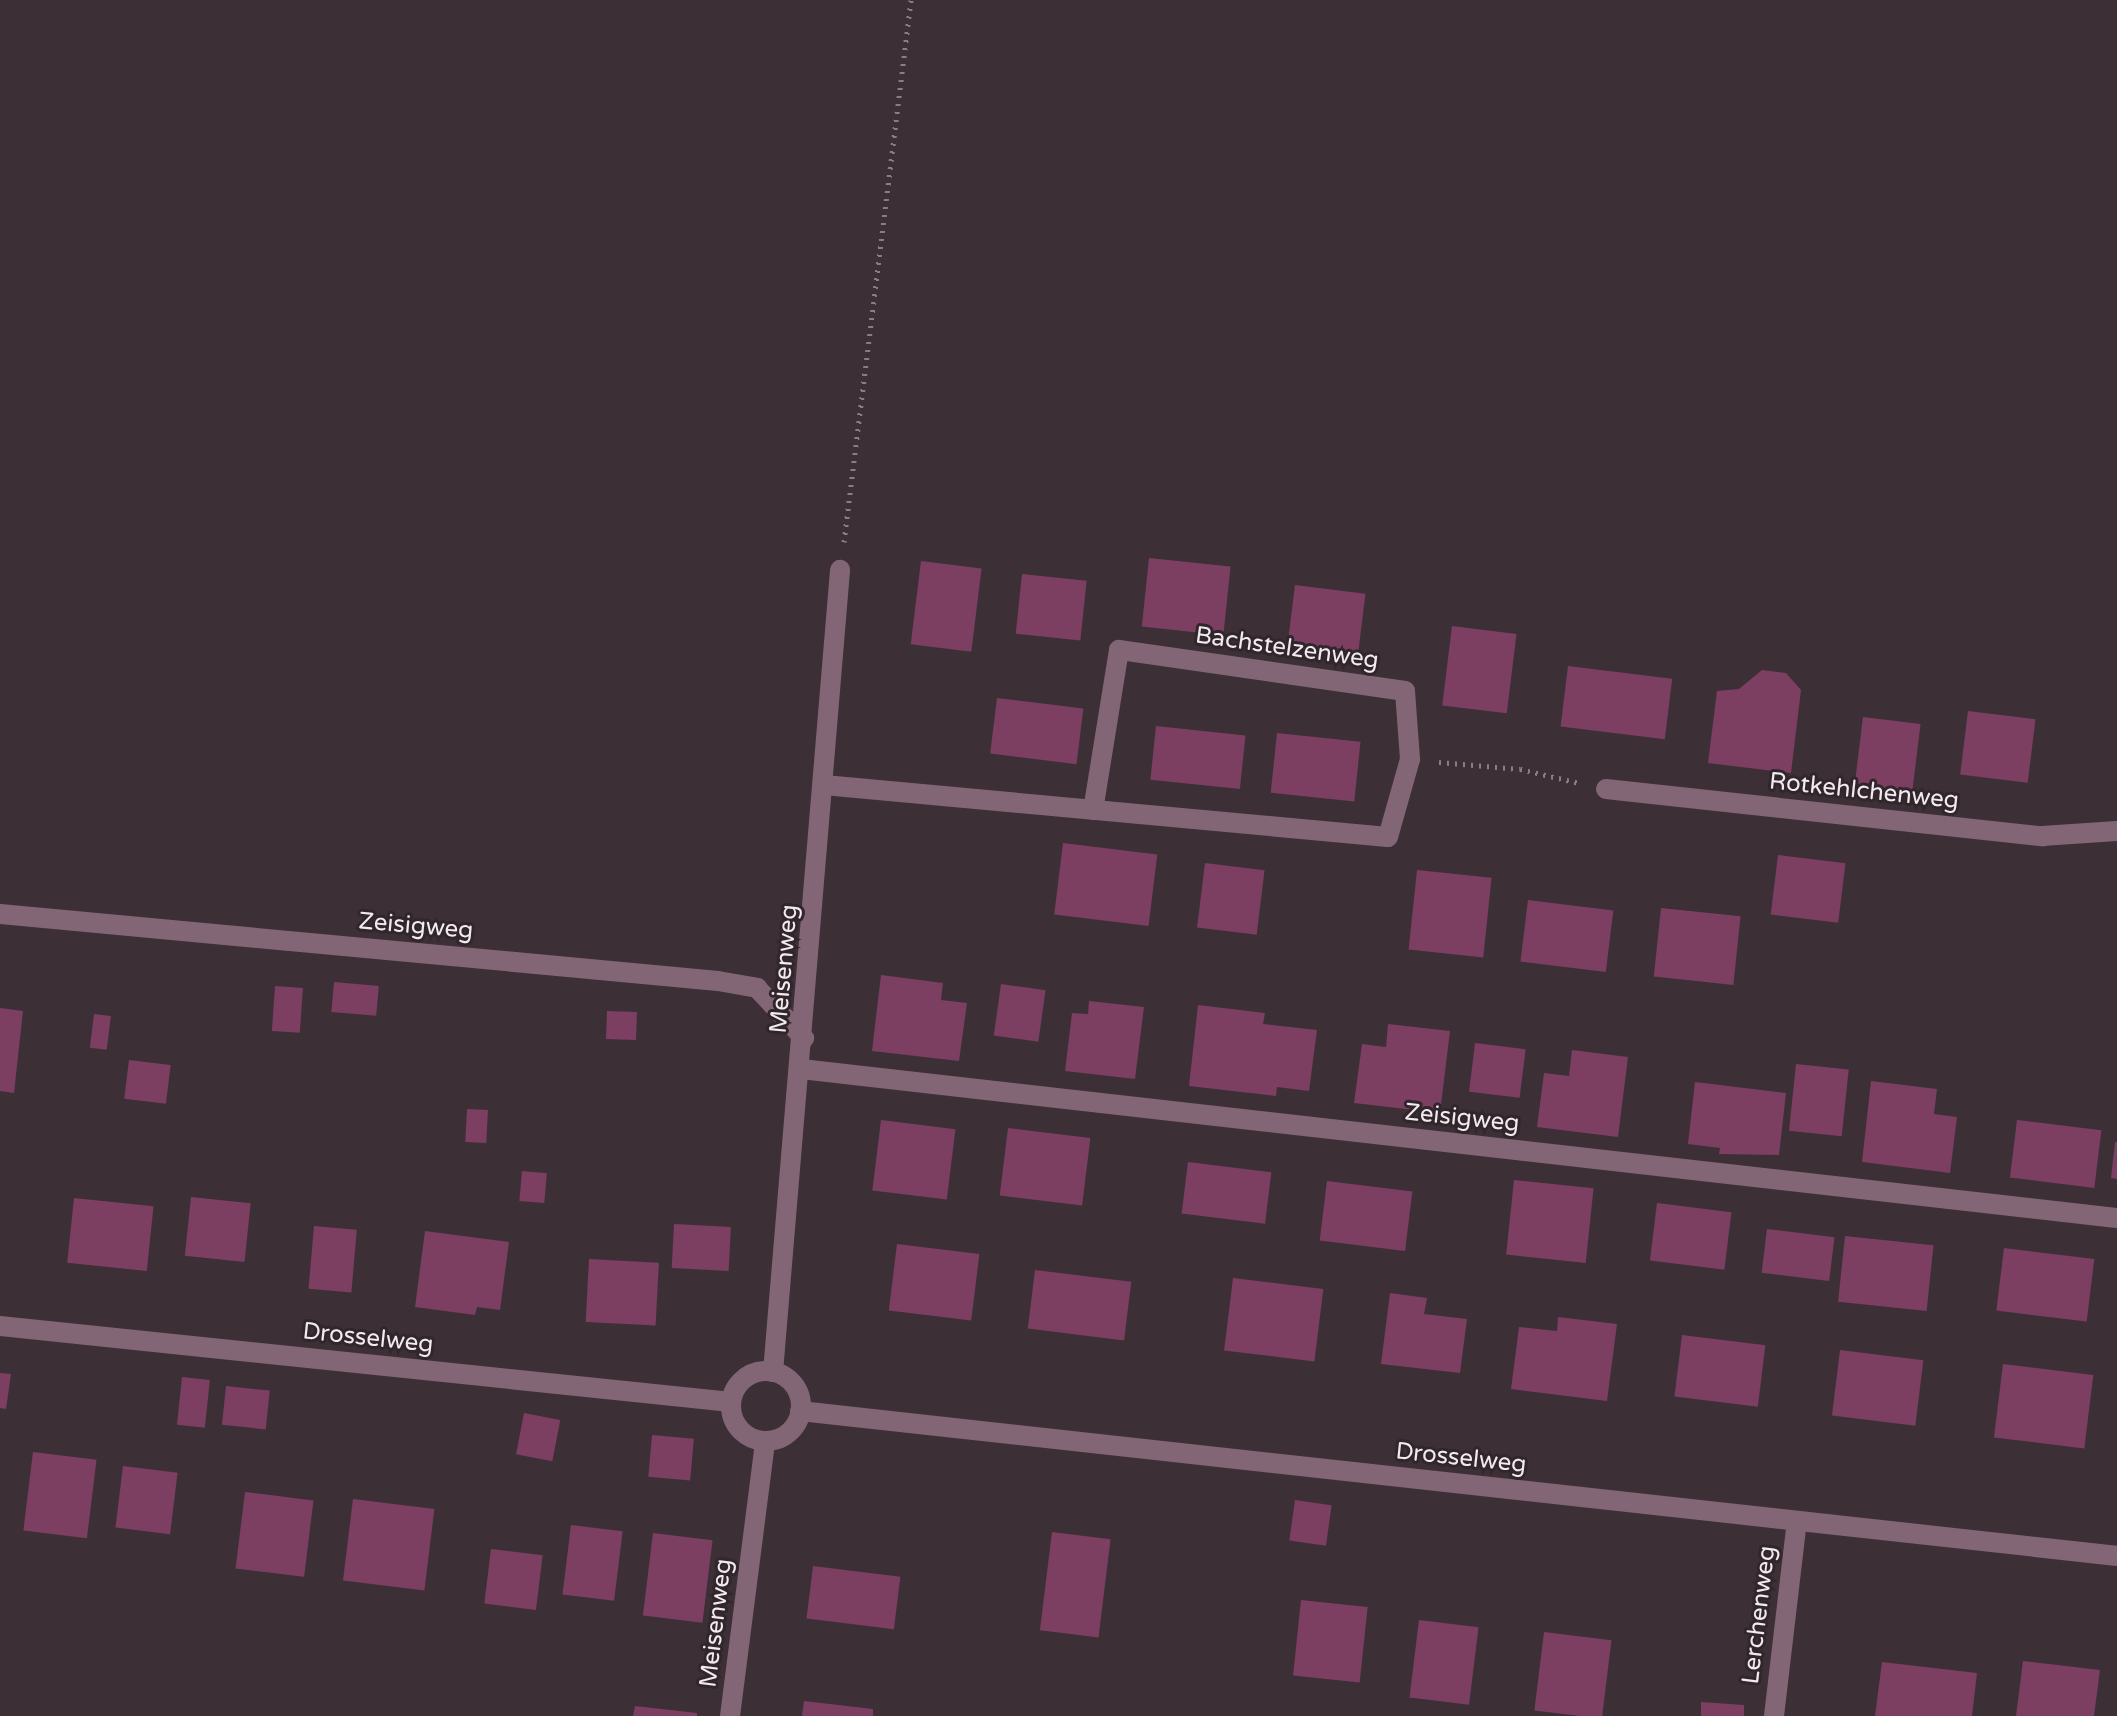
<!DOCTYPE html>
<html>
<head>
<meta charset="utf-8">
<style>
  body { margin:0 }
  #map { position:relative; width:2117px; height:1716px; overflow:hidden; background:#3c3036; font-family:"Varela Round",sans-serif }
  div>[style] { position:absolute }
  .building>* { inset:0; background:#7c3e61; transform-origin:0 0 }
  .path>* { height:5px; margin-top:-2.5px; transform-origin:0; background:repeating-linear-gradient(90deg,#887e83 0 2px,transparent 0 8px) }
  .minor>* { height:20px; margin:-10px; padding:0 10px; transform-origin:10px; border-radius:10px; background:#836675 }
  .minor>.ring { margin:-10px; padding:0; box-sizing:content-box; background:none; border:20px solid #836675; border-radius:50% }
  span { translate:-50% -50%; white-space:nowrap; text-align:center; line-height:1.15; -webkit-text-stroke:6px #31262c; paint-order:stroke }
  .street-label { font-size:24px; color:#f2eaee }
</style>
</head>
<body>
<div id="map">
  <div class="building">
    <div style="left:1149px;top:558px;width:82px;height:69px;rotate:6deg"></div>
    <div style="left:921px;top:561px;width:61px;height:84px;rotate:7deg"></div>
    <div style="left:1022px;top:574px;width:65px;height:60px;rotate:6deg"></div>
    <div style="left:1295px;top:585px;width:71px;height:59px;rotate:7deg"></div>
    <div style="left:1452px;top:626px;width:65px;height:80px;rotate:7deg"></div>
    <div style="left:1568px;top:666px;width:105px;height:61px;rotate:7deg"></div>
    <div style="clip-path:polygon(1762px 670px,1786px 673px,1801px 690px,1791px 773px,1708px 763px,1717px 691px,1739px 689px)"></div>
    <div style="left:997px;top:698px;width:87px;height:56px;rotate:7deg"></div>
    <div style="left:1968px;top:711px;width:68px;height:64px;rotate:7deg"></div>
    <div style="left:1863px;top:717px;width:58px;height:68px;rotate:7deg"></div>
    <div style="left:1156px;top:726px;width:90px;height:54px;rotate:6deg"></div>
    <div style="left:1277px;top:733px;width:84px;height:60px;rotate:6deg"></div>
    <div style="left:1063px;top:843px;width:95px;height:72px;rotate:7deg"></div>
    <div style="left:1778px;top:855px;width:68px;height:60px;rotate:7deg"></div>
    <div style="left:1205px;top:863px;width:60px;height:65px;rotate:7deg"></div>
    <div style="left:1417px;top:870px;width:75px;height:80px;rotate:6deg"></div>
    <div style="left:1528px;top:900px;width:86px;height:62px;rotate:7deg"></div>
    <div style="left:1661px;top:908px;width:80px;height:69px;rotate:6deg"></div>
    <div style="clip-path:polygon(881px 975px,943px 983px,941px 1000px,967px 1003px,959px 1061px,872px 1051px)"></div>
    <div style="left:334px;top:982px;width:45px;height:30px;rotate:5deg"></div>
    <div style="left:1001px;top:984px;width:45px;height:52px;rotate:8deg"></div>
    <div style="left:275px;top:986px;width:28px;height:45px;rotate:4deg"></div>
    <div style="clip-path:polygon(1089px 1001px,1144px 1007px,1135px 1079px,1065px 1071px,1072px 1013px,1088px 1014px)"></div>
    <div style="clip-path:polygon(1198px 1005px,1265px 1013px,1263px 1024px,1317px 1030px,1309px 1091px,1277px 1087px,1276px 1096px,1189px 1086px)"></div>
    <div style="clip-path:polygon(0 1008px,23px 1011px,14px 1093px,0 1091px)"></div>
    <div style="left:607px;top:1011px;width:30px;height:28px;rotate:2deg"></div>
    <div style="left:94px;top:1014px;width:17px;height:34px;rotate:7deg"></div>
    <div style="clip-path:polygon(1388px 1024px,1450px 1031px,1440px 1113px,1354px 1103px,1362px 1044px,1386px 1047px)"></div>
    <div style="left:1475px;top:1043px;width:51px;height:49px;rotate:7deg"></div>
    <div style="clip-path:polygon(1572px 1050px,1628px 1057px,1618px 1137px,1537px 1127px,1544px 1073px,1569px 1076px)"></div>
    <div style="left:129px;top:1060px;width:42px;height:39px;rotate:7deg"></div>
    <div style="left:1796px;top:1064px;width:53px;height:67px;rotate:6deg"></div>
    <div style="clip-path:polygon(1871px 1081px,1937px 1089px,1934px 1114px,1957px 1117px,1950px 1173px,1862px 1162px)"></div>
    <div style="clip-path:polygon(1695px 1082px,1786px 1093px,1779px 1155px,1719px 1154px,1720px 1148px,1688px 1144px)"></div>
    <div style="left:467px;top:1109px;width:21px;height:33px;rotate:3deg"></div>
    <div style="left:881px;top:1120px;width:75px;height:71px;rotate:7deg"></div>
    <div style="left:2017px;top:1120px;width:85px;height:58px;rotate:7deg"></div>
    <div style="left:1008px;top:1128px;width:83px;height:68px;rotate:7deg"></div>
    <div style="clip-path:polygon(2115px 1142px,2117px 1142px,2117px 1179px,2111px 1178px)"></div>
    <div style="left:1188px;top:1162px;width:84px;height:52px;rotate:7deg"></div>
    <div style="left:522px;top:1171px;width:25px;height:30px;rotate:5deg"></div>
    <div style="left:1514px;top:1180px;width:80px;height:75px;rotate:6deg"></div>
    <div style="left:1327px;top:1181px;width:86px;height:60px;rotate:7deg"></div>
    <div style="left:191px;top:1197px;width:60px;height:59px;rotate:6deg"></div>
    <div style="left:74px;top:1198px;width:80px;height:65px;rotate:6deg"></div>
    <div style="left:1657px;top:1203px;width:75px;height:58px;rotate:7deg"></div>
    <div style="left:674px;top:1224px;width:57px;height:44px;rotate:3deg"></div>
    <div style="left:314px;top:1226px;width:43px;height:63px;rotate:5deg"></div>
    <div style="left:1767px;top:1229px;width:68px;height:44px;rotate:7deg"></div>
    <div style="clip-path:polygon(425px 1231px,509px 1242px,500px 1310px,477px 1307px,475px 1315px,415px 1307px)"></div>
    <div style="left:1845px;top:1236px;width:89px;height:66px;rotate:6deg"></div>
    <div style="left:897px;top:1244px;width:83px;height:67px;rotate:7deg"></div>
    <div style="left:2004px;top:1248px;width:91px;height:63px;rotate:7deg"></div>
    <div style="left:589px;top:1259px;width:70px;height:63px;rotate:3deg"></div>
    <div style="left:1035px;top:1270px;width:97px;height:59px;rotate:7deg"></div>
    <div style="left:1233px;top:1278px;width:91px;height:73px;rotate:7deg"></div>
    <div style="clip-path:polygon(1390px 1293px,1427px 1298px,1424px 1314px,1467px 1319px,1460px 1373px,1381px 1364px)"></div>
    <div style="clip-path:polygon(1558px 1317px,1617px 1324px,1607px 1401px,1511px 1389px,1519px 1327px,1557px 1331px)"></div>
    <div style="left:1682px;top:1335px;width:84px;height:62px;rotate:7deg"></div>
    <div style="left:1840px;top:1350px;width:84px;height:66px;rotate:7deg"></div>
    <div style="left:2003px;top:1364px;width:91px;height:74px;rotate:7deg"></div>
    <div style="clip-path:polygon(0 1373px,11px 1374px,6px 1409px,0 1408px)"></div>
    <div style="left:182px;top:1377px;width:28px;height:48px;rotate:6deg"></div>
    <div style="left:226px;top:1386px;width:44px;height:39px;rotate:6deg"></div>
    <div style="left:524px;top:1413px;width:37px;height:42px;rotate:11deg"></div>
    <div style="left:652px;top:1435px;width:42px;height:42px;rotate:5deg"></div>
    <div style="left:33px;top:1452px;width:64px;height:79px;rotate:7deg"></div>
    <div style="left:123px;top:1466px;width:55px;height:62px;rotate:7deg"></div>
    <div style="left:245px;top:1492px;width:69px;height:77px;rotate:7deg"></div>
    <div style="left:353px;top:1499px;width:82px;height:82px;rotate:7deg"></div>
    <div style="left:1295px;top:1500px;width:37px;height:41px;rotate:8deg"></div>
    <div style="left:571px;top:1525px;width:52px;height:70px;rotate:7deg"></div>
    <div style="left:1052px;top:1532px;width:59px;height:99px;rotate:7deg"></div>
    <div style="left:653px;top:1533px;width:60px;height:83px;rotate:7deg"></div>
    <div style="left:491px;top:1549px;width:52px;height:55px;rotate:7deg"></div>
    <div style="left:813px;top:1566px;width:88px;height:53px;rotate:7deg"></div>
    <div style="left:1301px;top:1600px;width:67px;height:76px;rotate:6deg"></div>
    <div style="left:1419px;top:1620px;width:60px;height:78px;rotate:7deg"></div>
    <div style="left:1544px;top:1632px;width:68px;height:79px;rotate:7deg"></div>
    <div style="clip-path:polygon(2023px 1661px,2100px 1670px,2094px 1716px,2016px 1716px)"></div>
    <div style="clip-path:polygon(1882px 1662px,1977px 1673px,1972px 1716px,1875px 1716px)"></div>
    <div style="clip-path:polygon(804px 1701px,873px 1709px,873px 1716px,802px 1716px)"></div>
    <div style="clip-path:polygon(1701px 1702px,1744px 1705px,1744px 1716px,1701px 1716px)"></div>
    <div style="clip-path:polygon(635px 1706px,697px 1713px,697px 1716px,633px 1716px)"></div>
  </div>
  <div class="path">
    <div style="left:844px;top:542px;width:546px;rotate:-82.95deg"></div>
    <div style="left:1439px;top:762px;width:81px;rotate:4.9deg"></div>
    <div style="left:1520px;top:769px;width:61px;rotate:13.3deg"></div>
  </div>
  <div class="minor">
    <div style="left:824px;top:785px;width:566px;rotate:5.27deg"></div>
    <div style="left:1388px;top:837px;width:81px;rotate:-74.2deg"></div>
    <div style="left:1410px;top:759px;width:68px;rotate:-94.2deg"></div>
    <div style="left:1405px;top:691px;width:289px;rotate:-171.8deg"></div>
    <div style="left:1119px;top:650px;width:162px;rotate:99.2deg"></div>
    <div style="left:1606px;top:789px;width:439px;rotate:6.2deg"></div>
    <div style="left:2042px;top:836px;width:75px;rotate:-3.8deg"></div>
    <div style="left:0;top:914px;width:721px;rotate:5.33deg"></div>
    <div style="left:718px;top:981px;width:40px;rotate:10deg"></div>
    <div style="left:757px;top:988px;width:69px;rotate:46.8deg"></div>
    <div style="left:801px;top:1069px;width:1324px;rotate:6.46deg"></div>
    <div style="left:0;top:1326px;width:735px;rotate:5.94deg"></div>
    <div class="ring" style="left:731px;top:1371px;width:50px;height:50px"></div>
    <div style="left:773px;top:1372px;width:805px;rotate:-85.22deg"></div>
    <div style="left:800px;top:1411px;width:1325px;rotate:6.28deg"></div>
    <div style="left:730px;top:1716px;width:277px;rotate:-82.7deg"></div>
    <div style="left:1774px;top:1716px;width:196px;rotate:-83.3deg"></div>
  </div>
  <div class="street-label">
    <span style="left:1287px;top:648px;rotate:8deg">Bachstelzenweg</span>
    <span style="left:1864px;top:791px;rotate:6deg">Rotkehlchenweg</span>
    <span style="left:416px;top:926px;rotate:5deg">Zeisigweg</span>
    <span style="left:784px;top:969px;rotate:-85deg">Meisenweg</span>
    <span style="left:1462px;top:1118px;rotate:6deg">Zeisigweg</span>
    <span style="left:368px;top:1338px;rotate:6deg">Drosselweg</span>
    <span style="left:1461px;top:1458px;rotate:6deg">Drosselweg</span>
    <span style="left:1759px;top:1615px;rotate:-83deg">Lerchenweg</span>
    <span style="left:716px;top:1623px;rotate:-83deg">Meisenweg</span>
  </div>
</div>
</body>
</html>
